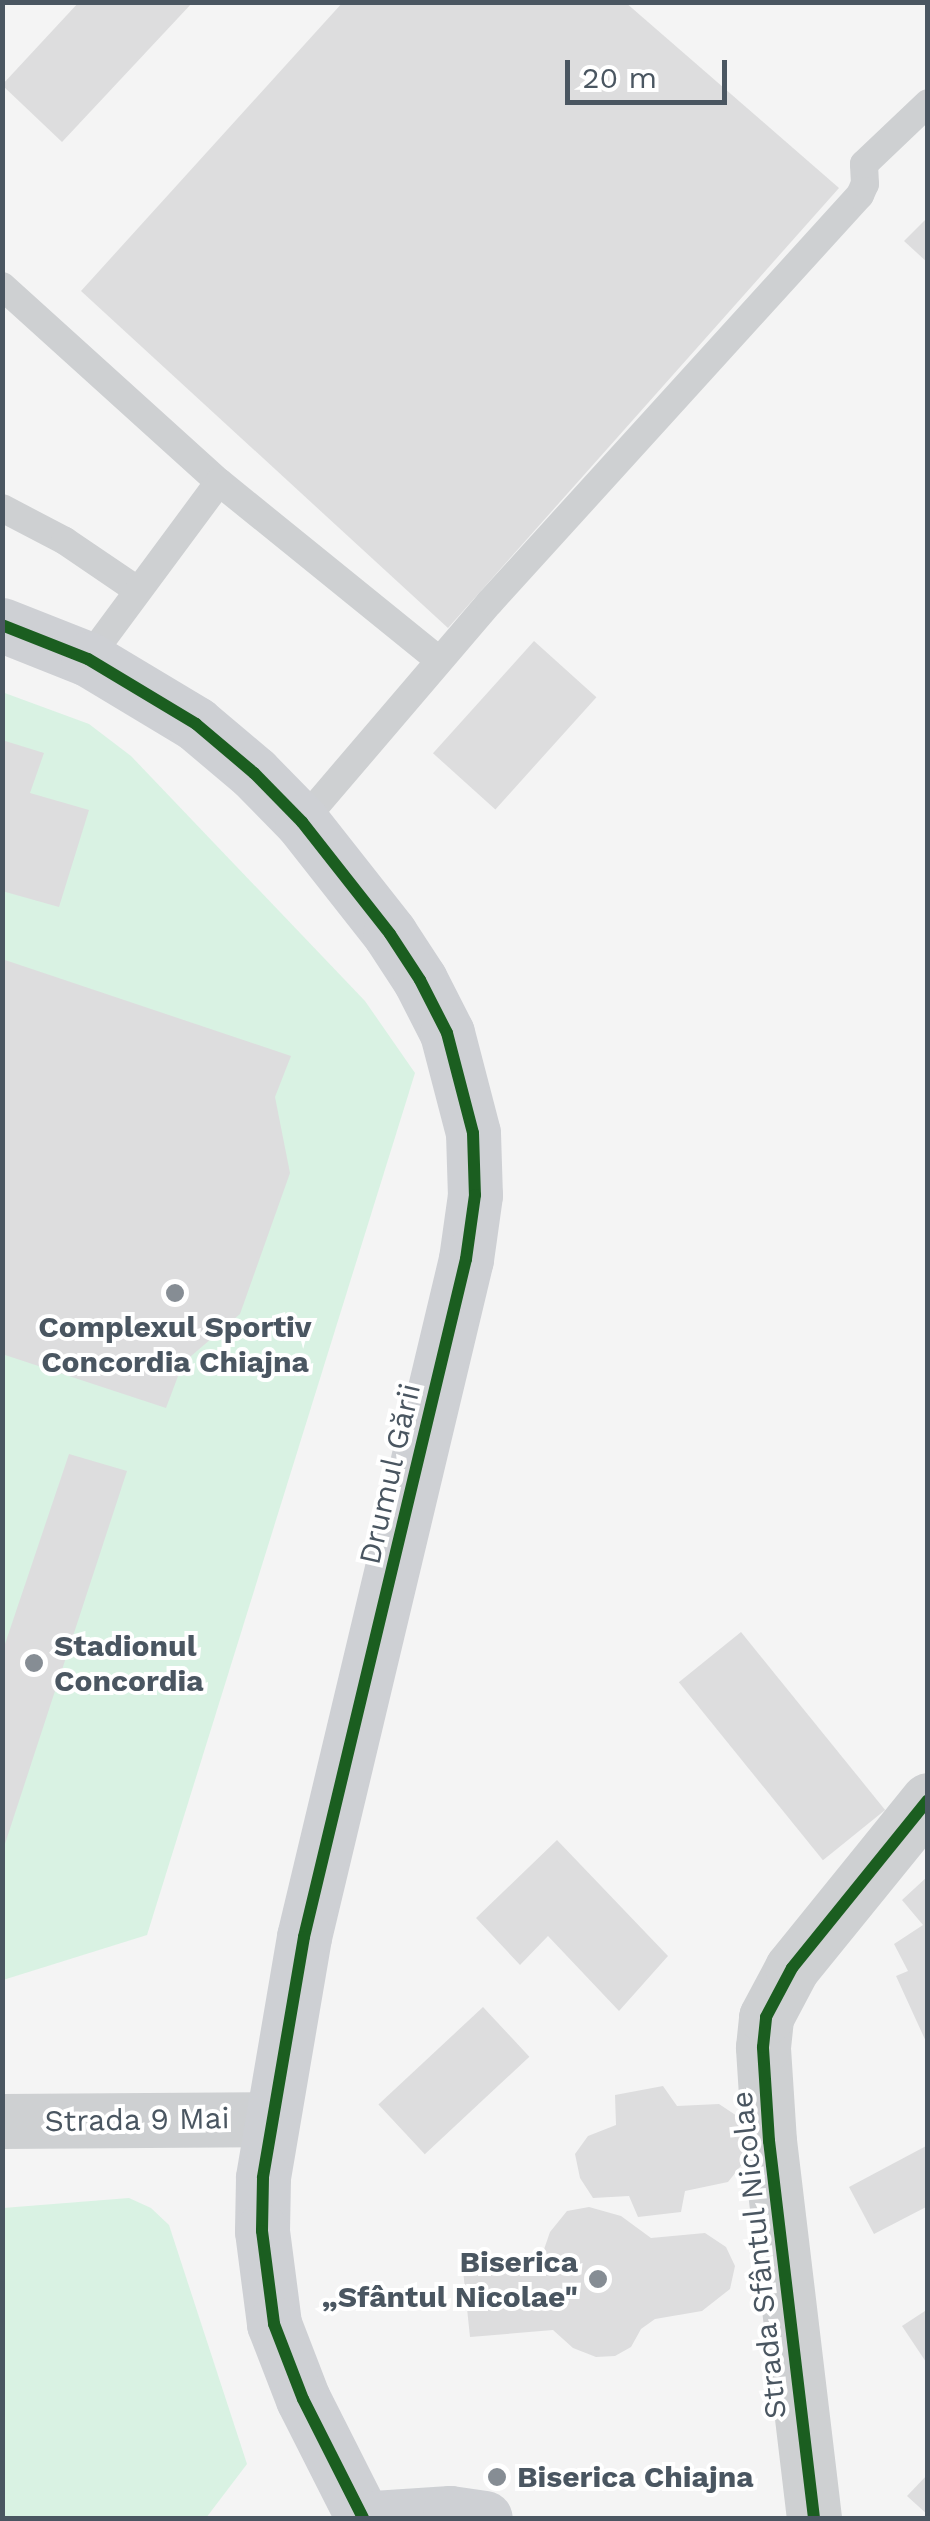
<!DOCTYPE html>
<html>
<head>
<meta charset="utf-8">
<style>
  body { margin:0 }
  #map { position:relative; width:930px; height:2521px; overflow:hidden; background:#f4f4f4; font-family:"Work Sans",sans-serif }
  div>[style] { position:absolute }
  .green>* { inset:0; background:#d9f2e3 }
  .building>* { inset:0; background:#ddddde; transform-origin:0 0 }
  .service>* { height:28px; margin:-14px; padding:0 14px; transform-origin:14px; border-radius:14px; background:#ced0d2 }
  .minor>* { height:55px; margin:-27.5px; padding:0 27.5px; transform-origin:27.5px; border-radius:27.5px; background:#ced0d2 }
  .secondary>* { height:55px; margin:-27.5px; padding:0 27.5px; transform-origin:27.5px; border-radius:27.5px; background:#ced0d4 }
  .cycleway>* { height:12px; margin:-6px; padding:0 6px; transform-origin:6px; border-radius:6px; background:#1b5e20 }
  .dots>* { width:28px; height:28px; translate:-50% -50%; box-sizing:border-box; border:5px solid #fff; border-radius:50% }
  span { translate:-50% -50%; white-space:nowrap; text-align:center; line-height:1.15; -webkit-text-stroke:8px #fff; paint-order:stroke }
  .poi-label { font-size:30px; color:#4a5661; font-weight:700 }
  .left { translate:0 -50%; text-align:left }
  .right { translate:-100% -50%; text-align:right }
  .street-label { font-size:30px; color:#4a5661 }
  .frame { position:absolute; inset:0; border:5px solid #4a5661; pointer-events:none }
  .scale { position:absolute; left:565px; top:60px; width:162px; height:45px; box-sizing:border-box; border:5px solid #4a5661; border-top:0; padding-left:12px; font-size:30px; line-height:35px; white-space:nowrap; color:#4a5661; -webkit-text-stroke:8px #fff; paint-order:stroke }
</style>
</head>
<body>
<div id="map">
  <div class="green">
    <div style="clip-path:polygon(2px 692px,89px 724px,131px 756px,365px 1001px,415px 1073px,147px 1935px,3px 1980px)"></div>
    <div style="clip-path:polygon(129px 2198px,151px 2208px,169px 2225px,247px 2464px,206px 2518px,3px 2518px,3px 2208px)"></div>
  </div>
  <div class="building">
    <div style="clip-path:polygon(79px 2px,193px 2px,62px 142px,2px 85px)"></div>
    <div style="clip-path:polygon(343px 2px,625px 2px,839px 188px,448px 628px,81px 291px)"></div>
    <div style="clip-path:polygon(928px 217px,928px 263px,904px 241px)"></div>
    <div style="left:534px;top:641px;width:84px;height:151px;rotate:42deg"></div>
    <div style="clip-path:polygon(2px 740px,44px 753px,30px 793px,89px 810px,59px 907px,2px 891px)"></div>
    <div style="clip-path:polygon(2px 959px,291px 1056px,275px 1097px,290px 1173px,240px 1314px,183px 1363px,166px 1408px,2px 1354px)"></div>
    <div style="clip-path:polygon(69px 1454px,127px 1471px,2px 1853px,2px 1653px)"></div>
    <div style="left:741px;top:1632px;width:229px;height:80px;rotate:51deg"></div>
    <div style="clip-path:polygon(557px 1840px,668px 1956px,619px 2011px,548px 1936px,520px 1965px,476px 1918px)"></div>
    <div style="clip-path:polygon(928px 1876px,928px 2046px,896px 1976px,908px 1971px,894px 1944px,923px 1925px,902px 1900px)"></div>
    <div style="left:483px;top:2007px;width:68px;height:143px;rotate:47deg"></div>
    <div style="clip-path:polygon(663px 2086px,677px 2106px,719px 2104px,740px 2118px,748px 2138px,744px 2162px,728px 2182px,685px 2191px,681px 2212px,638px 2217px,629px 2196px,593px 2198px,580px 2178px,575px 2154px,588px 2136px,616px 2125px,615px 2095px)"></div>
    <div style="clip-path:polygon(928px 2145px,928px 2206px,874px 2234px,849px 2187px)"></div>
    <div style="clip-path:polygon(589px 2207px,621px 2216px,651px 2238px,705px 2233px,726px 2247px,735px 2266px,730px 2289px,702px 2311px,655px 2319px,641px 2329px,631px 2347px,615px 2356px,596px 2357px,573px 2348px,553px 2330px,470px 2337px,463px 2270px,541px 2258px,550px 2232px,567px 2211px)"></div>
    <div style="clip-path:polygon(928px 2309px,928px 2365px,902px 2326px)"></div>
    <div style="clip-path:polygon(928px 2474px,928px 2515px,907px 2496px)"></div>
  </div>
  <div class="service">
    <div style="left:2px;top:286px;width:292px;rotate:42.1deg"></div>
    <div style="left:219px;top:482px;width:283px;rotate:39deg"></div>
    <div style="left:2px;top:508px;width:71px;rotate:27.6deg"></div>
    <div style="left:65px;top:541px;width:87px;rotate:34.2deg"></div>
    <div style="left:88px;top:659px;width:220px;rotate:-53.5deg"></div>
    <div style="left:302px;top:822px;width:289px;rotate:-49.5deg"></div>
    <div style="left:490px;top:602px;width:550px;rotate:-47.73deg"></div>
    <div style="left:860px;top:195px;width:12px;rotate:-66deg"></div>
    <div style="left:865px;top:184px;width:20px;rotate:-93deg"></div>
    <div style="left:864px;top:164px;width:88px;rotate:-43.6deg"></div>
  </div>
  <div class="minor">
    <div style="left:2px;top:2121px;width:270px;rotate:-0.4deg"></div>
    <div style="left:814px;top:2518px;width:380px;rotate:-96.8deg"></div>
    <div style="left:769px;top:2141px;width:94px;rotate:-93.7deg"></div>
    <div style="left:763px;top:2047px;width:30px;rotate:-84deg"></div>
    <div style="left:766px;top:2017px;width:55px;rotate:-62deg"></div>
    <div style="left:792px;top:1968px;width:216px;rotate:-51deg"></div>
  </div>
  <div class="secondary">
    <div style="left:2px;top:625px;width:92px;rotate:21.6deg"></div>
    <div style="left:88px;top:659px;width:126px;rotate:31deg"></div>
    <div style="left:196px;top:724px;width:76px;rotate:40.2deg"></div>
    <div style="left:254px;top:773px;width:69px;rotate:45.6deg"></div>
    <div style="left:302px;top:822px;width:142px;rotate:51.8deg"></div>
    <div style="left:390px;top:934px;width:55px;rotate:56.9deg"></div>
    <div style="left:420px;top:980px;width:59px;rotate:63deg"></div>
    <div style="left:447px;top:1033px;width:103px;rotate:75.4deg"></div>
    <div style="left:473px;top:1133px;width:62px;rotate:88.2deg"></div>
    <div style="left:475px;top:1195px;width:65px;rotate:98deg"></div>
    <div style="left:466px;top:1259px;width:697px;rotate:103.44deg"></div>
    <div style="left:304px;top:1937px;width:244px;rotate:99.7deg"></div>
    <div style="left:263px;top:2178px;width:53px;rotate:91.1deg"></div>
    <div style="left:262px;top:2231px;width:94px;rotate:82.6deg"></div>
    <div style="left:274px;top:2324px;width:80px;rotate:68.9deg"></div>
    <div style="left:303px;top:2399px;width:133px;rotate:63.2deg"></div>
    <div style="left:374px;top:2518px;width:76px;rotate:-3.8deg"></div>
    <div style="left:450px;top:2513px;width:35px;rotate:8deg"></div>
  </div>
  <div class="cycleway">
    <div style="left:2px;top:625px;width:92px;rotate:21.6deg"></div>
    <div style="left:88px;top:659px;width:126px;rotate:31deg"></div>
    <div style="left:196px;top:724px;width:76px;rotate:40.2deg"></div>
    <div style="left:254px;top:773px;width:69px;rotate:45.6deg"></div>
    <div style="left:302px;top:822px;width:142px;rotate:51.8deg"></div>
    <div style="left:390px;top:934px;width:55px;rotate:56.9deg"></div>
    <div style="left:420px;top:980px;width:59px;rotate:63deg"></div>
    <div style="left:447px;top:1033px;width:103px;rotate:75.4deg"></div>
    <div style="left:473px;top:1133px;width:62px;rotate:88.2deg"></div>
    <div style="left:475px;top:1195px;width:65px;rotate:98deg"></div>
    <div style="left:466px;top:1259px;width:697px;rotate:103.44deg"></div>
    <div style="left:304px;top:1937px;width:244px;rotate:99.7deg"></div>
    <div style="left:263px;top:2178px;width:53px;rotate:91.1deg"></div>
    <div style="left:262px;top:2231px;width:94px;rotate:82.6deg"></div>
    <div style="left:274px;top:2324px;width:80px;rotate:68.9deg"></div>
    <div style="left:303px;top:2399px;width:133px;rotate:63.2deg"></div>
    <div style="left:814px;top:2518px;width:380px;rotate:-96.8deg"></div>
    <div style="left:769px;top:2141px;width:94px;rotate:-93.7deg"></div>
    <div style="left:763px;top:2047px;width:30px;rotate:-84deg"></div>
    <div style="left:766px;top:2017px;width:55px;rotate:-62deg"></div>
    <div style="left:792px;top:1968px;width:216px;rotate:-51deg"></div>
  </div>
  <div class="dots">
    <div style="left:175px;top:1293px;background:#868d94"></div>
    <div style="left:34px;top:1663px;background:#868d94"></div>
    <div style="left:598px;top:2279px;background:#868d94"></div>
    <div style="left:497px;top:2477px;background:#868d94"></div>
  </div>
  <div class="poi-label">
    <span style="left:175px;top:1344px">Complexul Sportiv<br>Concordia Chiajna</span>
    <span class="left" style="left:54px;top:1663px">Stadionul<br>Concordia</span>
    <span class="right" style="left:578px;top:2279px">Biserica<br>„Sfântul Nicolae"</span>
    <span class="left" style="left:517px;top:2477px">Biserica Chiajna</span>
  </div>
  <div class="street-label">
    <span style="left:390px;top:1474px;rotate:-77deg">Drumul Gării</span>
    <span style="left:137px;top:2120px;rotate:-1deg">Strada 9 Mai</span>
    <span style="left:759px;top:2255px;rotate:-96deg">Strada Sfântul Nicolae</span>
  </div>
  <div class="frame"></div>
  <div class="scale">20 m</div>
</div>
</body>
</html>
